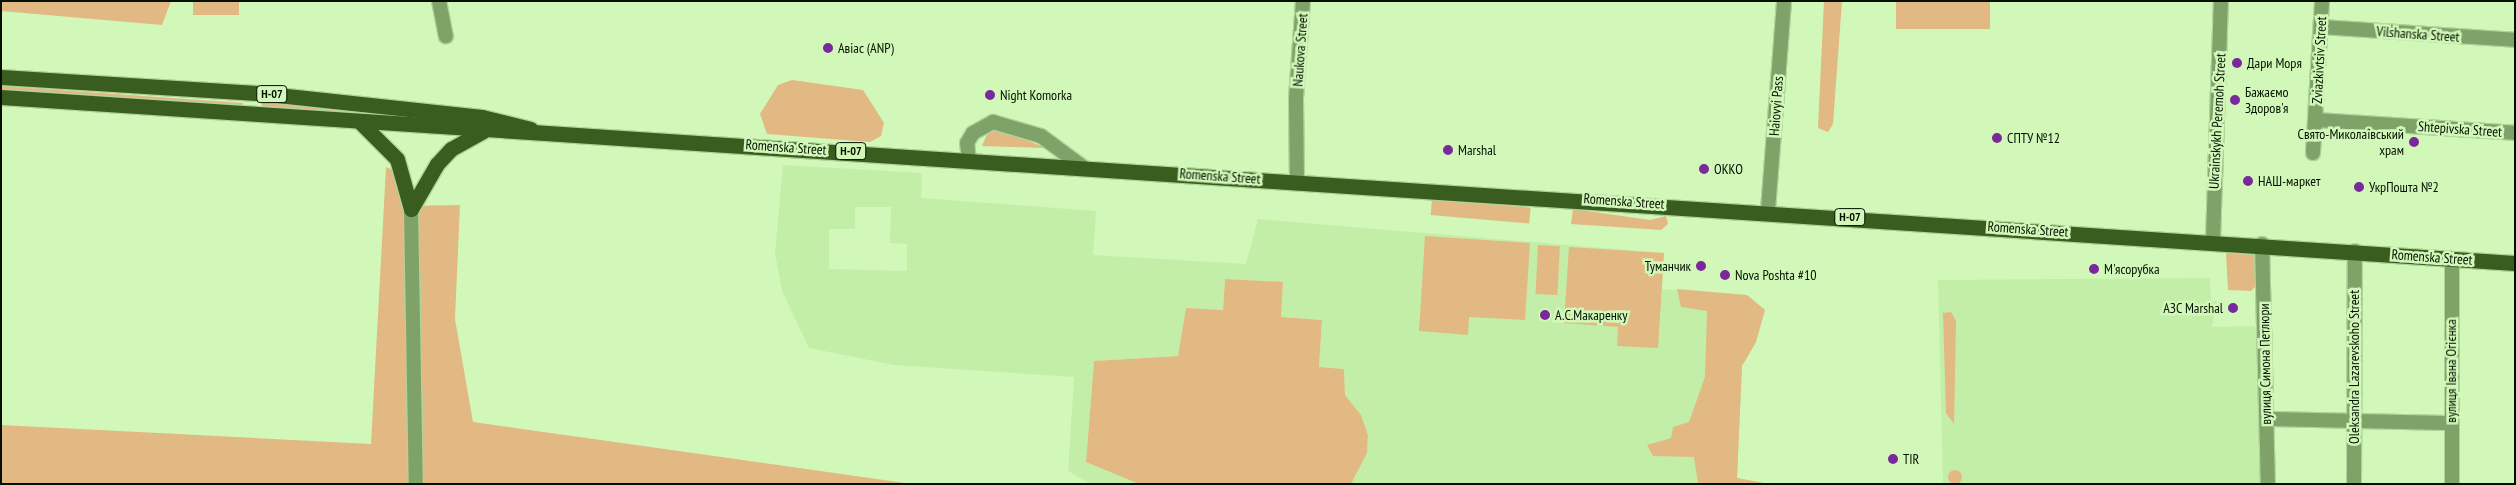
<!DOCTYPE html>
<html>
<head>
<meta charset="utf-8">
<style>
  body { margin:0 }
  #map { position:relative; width:2516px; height:485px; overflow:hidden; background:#d1f8b9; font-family:"PT Sans Narrow",sans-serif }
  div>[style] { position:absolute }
  .built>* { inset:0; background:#c3eea8 }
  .green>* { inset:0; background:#e2b982; transform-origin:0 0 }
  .round { border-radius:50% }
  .roads { filter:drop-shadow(1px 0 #b0d39b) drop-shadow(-1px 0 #b0d39b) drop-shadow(0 1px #b0d39b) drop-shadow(0 -1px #b0d39b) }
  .minor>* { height:14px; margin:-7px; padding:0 7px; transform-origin:7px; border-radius:7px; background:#7fa269 }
  .major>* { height:15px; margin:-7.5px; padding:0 7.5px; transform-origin:7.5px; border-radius:7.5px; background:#395d1e }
  .dots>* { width:14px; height:14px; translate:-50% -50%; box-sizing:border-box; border:2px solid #d1f8b9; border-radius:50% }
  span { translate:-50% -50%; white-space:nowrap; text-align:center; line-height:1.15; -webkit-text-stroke:5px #d1f8b9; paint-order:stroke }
  .shield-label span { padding:1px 4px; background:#d1f8b9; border:1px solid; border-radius:4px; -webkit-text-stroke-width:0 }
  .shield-label { font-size:12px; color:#041000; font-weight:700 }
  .street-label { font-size:14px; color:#041000 }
  .poi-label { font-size:14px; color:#041000 }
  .left { translate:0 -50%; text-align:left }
  .right { translate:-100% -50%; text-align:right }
  .frame { position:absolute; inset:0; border:2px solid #041000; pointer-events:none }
</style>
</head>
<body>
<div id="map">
  <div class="built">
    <div style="clip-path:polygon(evenodd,783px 165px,922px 173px,921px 198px,1096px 211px,1093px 255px,1246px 264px,1258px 219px,1664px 253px,1662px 289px,1747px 295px,1765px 310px,1756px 342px,1742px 366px,1737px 478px,1769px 484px,1351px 484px,1367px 453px,1368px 435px,1361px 415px,1345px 395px,1344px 369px,1319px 367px,1322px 320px,1281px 317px,1283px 283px,1225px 279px,1223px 310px,1186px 308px,1178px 356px,1094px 361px,1086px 462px,1139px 484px,1091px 484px,1068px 471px,1074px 377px,894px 365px,809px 348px,782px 291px,775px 253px,783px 165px,855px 207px,891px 207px,890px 243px,907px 244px,907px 271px,829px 269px,829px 229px,855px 229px,855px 207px)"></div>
    <div style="clip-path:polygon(2210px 278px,2211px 301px,2217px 301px,2212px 327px,2258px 326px,2261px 484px,1943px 484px,1938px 280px)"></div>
  </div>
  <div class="green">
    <div style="clip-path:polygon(1px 1px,171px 1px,162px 25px,1px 11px)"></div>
    <div style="left:193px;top:1px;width:46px;height:14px"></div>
    <div style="clip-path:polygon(1824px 1px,1842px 1px,1833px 124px,1828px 132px,1818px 128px)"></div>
    <div style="left:1896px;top:1px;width:94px;height:28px"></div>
    <div style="clip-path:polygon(792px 80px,863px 90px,884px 123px,881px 136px,870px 142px,767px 134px,760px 114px,778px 85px)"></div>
    <div style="left:1px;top:86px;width:243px;height:6px;rotate:4deg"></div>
    <div style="left:262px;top:102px;width:92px;height:6px;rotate:4deg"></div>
    <div style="clip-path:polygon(1003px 130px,1045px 148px,982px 146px,988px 132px)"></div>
    <div style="clip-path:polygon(386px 167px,398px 172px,406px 206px,460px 205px,455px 319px,473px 422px,912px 484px,1px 484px,1px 425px,371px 444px)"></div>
    <div style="left:1432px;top:199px;width:99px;height:16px;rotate:5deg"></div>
    <div style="clip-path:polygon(1573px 209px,1650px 220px,1666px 216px,1668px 224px,1661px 230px,1571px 224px)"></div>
    <div style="clip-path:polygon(1425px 236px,1530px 243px,1525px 320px,1469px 317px,1468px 335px,1419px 331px)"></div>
    <div style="left:1538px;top:245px;width:22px;height:49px;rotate:3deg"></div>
    <div style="clip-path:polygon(1569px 247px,1664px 253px,1658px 348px,1617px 346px,1618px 327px,1564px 323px)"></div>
    <div style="clip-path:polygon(2226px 253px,2256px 255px,2257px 285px,2251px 291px,2228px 290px)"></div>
    <div style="clip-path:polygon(1225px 279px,1283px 282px,1281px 317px,1322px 320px,1319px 367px,1344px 369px,1345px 395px,1361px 415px,1368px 435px,1367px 453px,1351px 484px,1139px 484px,1086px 462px,1094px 361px,1178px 356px,1186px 308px,1223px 310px)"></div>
    <div style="clip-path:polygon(1677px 289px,1747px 295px,1765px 310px,1756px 342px,1742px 366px,1737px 478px,1769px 484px,1698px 484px,1694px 457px,1653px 456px,1647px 445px,1671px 438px,1673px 427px,1689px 422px,1705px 377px,1707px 311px,1681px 307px)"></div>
    <div style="clip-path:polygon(1951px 312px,1956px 321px,1954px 424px,1946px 413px,1943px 313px)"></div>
    <div class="round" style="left:1948px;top:470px;width:14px;height:14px"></div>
  </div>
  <div class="roads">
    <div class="minor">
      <div style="left:439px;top:1px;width:36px;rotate:79deg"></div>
      <div style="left:2321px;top:27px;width:194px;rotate:3.8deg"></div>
      <div style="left:2316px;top:120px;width:199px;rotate:3.7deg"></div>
      <div style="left:2313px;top:153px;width:152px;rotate:-86.6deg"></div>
      <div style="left:969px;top:159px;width:16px;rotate:-97deg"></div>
      <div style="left:967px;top:143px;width:12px;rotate:-59deg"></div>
      <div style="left:973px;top:133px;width:23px;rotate:-29deg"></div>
      <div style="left:993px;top:122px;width:50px;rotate:16.3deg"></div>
      <div style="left:1041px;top:136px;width:52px;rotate:36.4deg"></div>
      <div style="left:1297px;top:182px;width:84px;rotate:-90.7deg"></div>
      <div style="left:1296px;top:98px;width:97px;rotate:-85.9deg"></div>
      <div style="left:411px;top:209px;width:275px;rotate:89deg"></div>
      <div style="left:1768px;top:210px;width:210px;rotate:-85.6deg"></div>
      <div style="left:2213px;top:240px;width:239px;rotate:-88.1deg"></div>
      <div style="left:2262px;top:244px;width:240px;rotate:88.6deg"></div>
      <div style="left:2452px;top:259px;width:225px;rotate:90deg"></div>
      <div style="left:2267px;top:419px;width:183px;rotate:1.3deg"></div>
      <div style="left:2354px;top:484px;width:233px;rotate:-89.8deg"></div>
    </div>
    <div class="major">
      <div style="left:1px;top:77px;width:268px;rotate:3.6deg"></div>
      <div style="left:268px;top:94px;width:215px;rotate:6.1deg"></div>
      <div style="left:482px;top:117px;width:50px;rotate:13.8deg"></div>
      <div style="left:1px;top:97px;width:2519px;rotate:3.78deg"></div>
      <div style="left:360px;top:122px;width:52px;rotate:45deg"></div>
      <div style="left:397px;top:159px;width:52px;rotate:74.4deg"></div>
      <div style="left:411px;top:209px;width:52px;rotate:-60deg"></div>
      <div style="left:437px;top:164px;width:21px;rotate:-47deg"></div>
      <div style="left:451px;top:149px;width:37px;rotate:-29deg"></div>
    </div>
  </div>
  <div class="dots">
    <div style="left:828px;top:48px;background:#79299a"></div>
    <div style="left:2237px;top:63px;background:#79299a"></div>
    <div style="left:990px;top:95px;background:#79299a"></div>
    <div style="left:2235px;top:100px;background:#79299a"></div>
    <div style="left:1997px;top:138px;background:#79299a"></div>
    <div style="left:2414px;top:142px;background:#79299a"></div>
    <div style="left:1448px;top:150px;background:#79299a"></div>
    <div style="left:1704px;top:169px;background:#79299a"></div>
    <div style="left:2248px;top:181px;background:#79299a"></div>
    <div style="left:2359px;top:187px;background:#79299a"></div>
    <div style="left:1701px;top:266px;background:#79299a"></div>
    <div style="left:2094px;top:269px;background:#79299a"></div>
    <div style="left:1725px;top:275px;background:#79299a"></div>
    <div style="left:2233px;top:308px;background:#79299a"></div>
    <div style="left:1545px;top:315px;background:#79299a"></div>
    <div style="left:1893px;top:459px;background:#79299a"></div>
  </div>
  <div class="shield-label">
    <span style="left:272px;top:94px">Н-07</span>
    <span style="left:851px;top:151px">Н-07</span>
    <span style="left:1850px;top:217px">Н-07</span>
  </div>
  <div class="street-label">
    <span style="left:2418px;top:34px;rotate:4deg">Vilshanska Street</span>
    <span style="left:1300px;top:50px;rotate:-86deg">Naukova Street</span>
    <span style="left:2319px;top:60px;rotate:-87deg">Zviazkivtsiv Street</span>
    <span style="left:1776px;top:106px;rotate:-86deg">Haiovyi Pass</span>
    <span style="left:2217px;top:121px;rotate:-87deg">Ukrainskykh Peremoh Street</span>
    <span style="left:2460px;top:129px;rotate:4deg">Shtepivska Street</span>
    <span style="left:786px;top:147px;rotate:4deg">Romenska Street</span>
    <span style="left:1220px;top:176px;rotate:4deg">Romenska Street</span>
    <span style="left:1624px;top:201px;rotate:4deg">Romenska Street</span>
    <span style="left:2028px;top:229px;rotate:4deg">Romenska Street</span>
    <span style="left:2432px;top:257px;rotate:4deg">Romenska Street</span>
    <span style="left:2265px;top:364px;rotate:-91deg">вулиця Симона Петлюри</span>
    <span style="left:2354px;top:367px;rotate:-90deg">Oleksandra Lazarevskoho Street</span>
    <span style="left:2451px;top:371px;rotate:-90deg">вулиця Івана Огієнка</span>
  </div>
  <div class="poi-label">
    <span class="left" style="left:838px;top:48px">Авіас (ANP)</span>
    <span class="left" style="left:2247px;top:63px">Дари Моря</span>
    <span class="left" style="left:2245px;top:100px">Бажаємо<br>Здоров'я</span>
    <span class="left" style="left:1000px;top:95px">Night Komorka</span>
    <span class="right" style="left:2404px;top:142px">Свято-Миколаївський<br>храм</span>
    <span class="left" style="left:2007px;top:138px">СПТУ №12</span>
    <span class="left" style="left:1458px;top:150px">Marshal</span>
    <span class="left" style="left:1714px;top:169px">ОККО</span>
    <span class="left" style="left:2258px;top:181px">НАШ-маркет</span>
    <span class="left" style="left:2369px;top:187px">УкрПошта №2</span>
    <span class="right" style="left:1691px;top:266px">Туманчик</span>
    <span class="left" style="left:2104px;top:269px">М'ясорубка</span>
    <span class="left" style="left:1735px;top:275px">Nova Poshta #10</span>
    <span class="right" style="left:2223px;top:308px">АЗС Marshal</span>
    <span class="left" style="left:1555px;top:315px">А.С.Макаренку</span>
    <span class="left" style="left:1903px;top:459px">TIR</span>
  </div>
  <div class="frame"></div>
</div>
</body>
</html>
